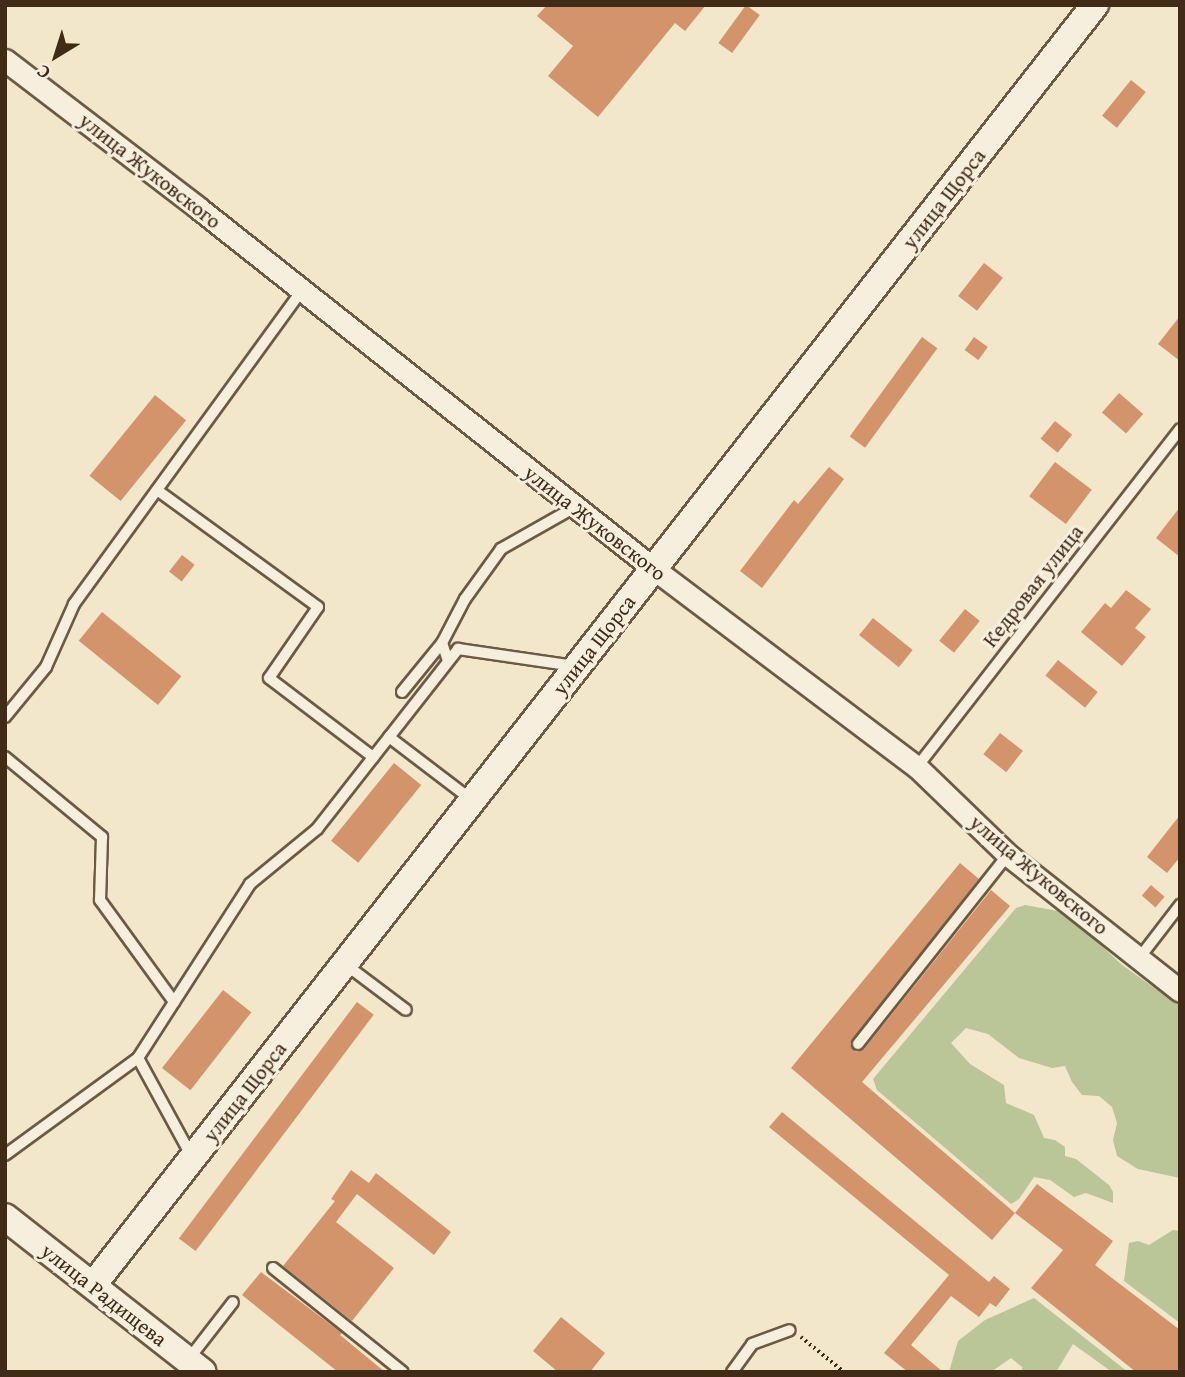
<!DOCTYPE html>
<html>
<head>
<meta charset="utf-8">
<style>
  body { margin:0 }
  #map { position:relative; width:1185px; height:1377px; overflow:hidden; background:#f2e6cb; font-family:"Gentium Book Plus",serif }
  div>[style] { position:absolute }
  .green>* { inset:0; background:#bac598 }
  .building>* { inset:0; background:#d4946b; transform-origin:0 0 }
  .path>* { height:3.5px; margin-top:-1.75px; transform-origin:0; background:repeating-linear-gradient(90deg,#3f2b16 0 2px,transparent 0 5.5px) }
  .roads { filter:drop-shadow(2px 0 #6c5a43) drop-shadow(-2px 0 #6c5a43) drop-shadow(0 2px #6c5a43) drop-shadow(0 -2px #6c5a43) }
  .service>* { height:10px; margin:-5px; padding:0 5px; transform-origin:5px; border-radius:5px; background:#f7efdd }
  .minor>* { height:21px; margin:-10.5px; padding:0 10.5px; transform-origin:10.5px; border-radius:10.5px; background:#f7efdd }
  .tertiary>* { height:26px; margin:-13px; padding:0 13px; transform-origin:13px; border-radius:13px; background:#f7efdd }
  span { translate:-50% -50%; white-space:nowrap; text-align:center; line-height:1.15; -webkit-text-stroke:6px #f7efdd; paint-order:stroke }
  .street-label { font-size:21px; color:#3f2b16 }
  .frame { position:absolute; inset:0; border:7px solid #3f2b16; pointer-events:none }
  .north { position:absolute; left:21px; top:21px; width:70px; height:70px; -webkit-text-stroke:5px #f7efdd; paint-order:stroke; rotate:218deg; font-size:19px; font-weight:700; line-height:28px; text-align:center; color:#3f2b16 }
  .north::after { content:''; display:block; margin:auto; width:24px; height:32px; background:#3f2b16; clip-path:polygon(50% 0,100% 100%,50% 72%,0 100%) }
</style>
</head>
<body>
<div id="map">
  <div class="green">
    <div style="clip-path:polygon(1025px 905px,1058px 911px,1077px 923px,1122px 965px,1180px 1006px,1180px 1178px,1138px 1169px,1117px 1156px,1113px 1140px,1117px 1123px,1112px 1107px,1099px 1096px,1082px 1095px,1072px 1082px,1065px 1066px,1052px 1068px,1019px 1058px,988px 1034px,966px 1028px,951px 1043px,970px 1064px,1004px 1085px,1006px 1103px,1034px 1115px,1044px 1138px,1055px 1140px,1065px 1147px,1065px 1156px,1076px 1159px,1109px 1185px,1113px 1192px,1113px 1203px,1086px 1193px,1074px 1197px,1050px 1180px,1034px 1177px,1019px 1199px,1011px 1204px,877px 1090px,873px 1079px,1016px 908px)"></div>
    <div style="clip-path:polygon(1173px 1230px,1180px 1231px,1180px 1323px,1124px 1281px,1129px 1243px,1138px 1241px,1149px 1245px)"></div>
    <div style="clip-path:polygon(1034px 1298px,1128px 1372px,1112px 1372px,1073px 1344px,1056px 1372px,1022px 1372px,1022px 1367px,1011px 1358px,991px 1372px,949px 1372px,958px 1341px,985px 1320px)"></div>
  </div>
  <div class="building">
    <div style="clip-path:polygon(547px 5px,706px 5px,685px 31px,675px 23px,598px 117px,548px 76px,573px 46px,537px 16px)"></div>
    <div style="left:746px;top:5px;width:17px;height:47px;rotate:36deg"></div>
    <div style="left:1131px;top:80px;width:19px;height:46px;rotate:39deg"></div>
    <div style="left:984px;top:263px;width:24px;height:42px;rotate:38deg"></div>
    <div style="clip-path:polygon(1180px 316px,1180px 361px,1158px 344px)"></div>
    <div style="left:922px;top:337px;width:19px;height:123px;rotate:36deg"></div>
    <div style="left:974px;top:337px;width:17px;height:16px;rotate:36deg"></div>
    <div style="left:1119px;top:393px;width:32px;height:26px;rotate:41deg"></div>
    <div style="left:155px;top:395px;width:40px;height:104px;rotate:39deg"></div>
    <div style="left:1055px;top:421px;width:22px;height:23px;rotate:39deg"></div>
    <div style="left:1055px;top:462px;width:46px;height:43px;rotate:37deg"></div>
    <div style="clip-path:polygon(829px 467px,844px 479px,762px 588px,740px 571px,794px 500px,798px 504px)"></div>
    <div style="clip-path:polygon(1180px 507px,1180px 557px,1156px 538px)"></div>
    <div style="left:182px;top:555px;width:16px;height:21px;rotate:38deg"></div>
    <div style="clip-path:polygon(1126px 590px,1151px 609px,1135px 628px,1146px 637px,1122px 666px,1081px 632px,1105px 603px,1111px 608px)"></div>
    <div style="left:965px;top:609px;width:19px;height:41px;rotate:39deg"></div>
    <div style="left:102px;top:612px;width:102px;height:37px;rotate:39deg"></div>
    <div style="left:873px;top:618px;width:51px;height:22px;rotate:39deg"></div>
    <div style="left:1058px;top:660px;width:51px;height:20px;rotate:39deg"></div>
    <div style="left:1000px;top:733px;width:29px;height:27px;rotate:38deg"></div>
    <div style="left:394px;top:763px;width:35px;height:100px;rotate:39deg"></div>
    <div style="clip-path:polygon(1180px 815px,1180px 857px,1167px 873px,1147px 857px)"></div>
    <div style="clip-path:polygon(960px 863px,979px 879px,850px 1044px,856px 1052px,864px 1049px,991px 890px,1010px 906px,862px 1082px,1015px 1213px,992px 1240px,791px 1068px)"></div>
    <div style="left:1151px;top:885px;width:18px;height:14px;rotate:41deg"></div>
    <div style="left:223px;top:990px;width:36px;height:99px;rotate:38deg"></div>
    <div style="left:357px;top:1002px;width:21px;height:296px;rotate:37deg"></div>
    <div style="clip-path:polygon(782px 1112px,989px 1282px,994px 1276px,1010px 1289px,996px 1307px,990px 1303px,979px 1317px,951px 1296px,911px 1345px,943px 1372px,908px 1372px,884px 1353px,949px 1275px,769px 1127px)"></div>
    <div style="clip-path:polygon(351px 1170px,369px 1183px,376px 1173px,451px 1232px,434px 1255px,357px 1194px,336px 1222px,394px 1268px,352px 1321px,283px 1266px,335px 1201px,331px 1199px)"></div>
    <div style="clip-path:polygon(1037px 1184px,1113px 1241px,1095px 1265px,1180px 1330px,1180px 1372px,1136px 1372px,1031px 1288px,1063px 1250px,1015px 1213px)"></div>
    <div style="clip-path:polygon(261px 1272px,342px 1333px,340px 1335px,385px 1372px,338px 1372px,242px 1295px)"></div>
    <div style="clip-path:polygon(561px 1317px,605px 1353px,590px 1372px,558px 1372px,533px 1351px)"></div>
  </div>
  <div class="path">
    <div style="left:801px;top:1337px;width:55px;rotate:39.1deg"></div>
  </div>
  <div class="roads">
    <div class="service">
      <div style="left:157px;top:490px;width:199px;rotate:36deg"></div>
      <div style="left:318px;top:607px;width:86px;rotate:124.6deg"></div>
      <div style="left:269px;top:678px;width:131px;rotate:37.2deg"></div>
      <div style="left:448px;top:661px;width:19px;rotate:-108deg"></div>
      <div style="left:442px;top:643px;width:50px;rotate:-62.4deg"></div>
      <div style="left:465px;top:599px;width:62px;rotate:-54.2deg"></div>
      <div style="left:501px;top:549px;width:85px;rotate:-29.6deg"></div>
      <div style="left:402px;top:692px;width:63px;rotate:-50.8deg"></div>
      <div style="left:5px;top:717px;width:65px;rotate:-50.6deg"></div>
      <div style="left:46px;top:667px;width:69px;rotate:-66deg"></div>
      <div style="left:74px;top:604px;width:387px;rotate:-54deg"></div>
      <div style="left:389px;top:737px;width:106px;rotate:37.3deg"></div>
      <div style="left:5px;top:757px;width:126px;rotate:39.5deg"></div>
      <div style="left:102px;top:837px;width:63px;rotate:91.8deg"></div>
      <div style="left:100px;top:900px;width:126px;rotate:54deg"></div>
      <div style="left:917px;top:767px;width:428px;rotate:-52.1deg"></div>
      <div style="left:1140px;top:957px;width:66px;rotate:-52.4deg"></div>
      <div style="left:345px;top:964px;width:76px;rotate:37deg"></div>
      <div style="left:858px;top:1044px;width:241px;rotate:-51.6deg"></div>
      <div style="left:138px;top:1058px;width:113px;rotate:61.4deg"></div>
      <div style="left:5px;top:1155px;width:165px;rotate:-36.1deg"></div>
      <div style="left:138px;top:1058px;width:207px;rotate:-57.2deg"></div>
      <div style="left:250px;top:884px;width:87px;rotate:-39.4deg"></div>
      <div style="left:317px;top:829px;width:229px;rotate:-51.9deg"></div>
      <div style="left:458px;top:649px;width:118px;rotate:8.3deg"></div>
      <div style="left:273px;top:1268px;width:166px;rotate:38.7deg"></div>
      <div style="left:188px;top:1360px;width:73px;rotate:-52.2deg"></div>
      <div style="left:732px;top:1372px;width:34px;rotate:-54deg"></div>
      <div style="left:752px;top:1344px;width:40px;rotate:-20.2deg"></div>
    </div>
    <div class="minor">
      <div style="left:5px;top:60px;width:242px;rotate:37.4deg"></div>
      <div style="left:197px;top:207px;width:583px;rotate:38.38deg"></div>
      <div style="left:654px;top:569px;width:329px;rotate:37deg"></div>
      <div style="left:917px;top:767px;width:127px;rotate:44deg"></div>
      <div style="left:1008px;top:855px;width:219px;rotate:38.3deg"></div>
    </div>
    <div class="tertiary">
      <div style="left:5px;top:1217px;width:251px;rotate:38.1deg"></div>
      <div style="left:93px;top:1285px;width:1626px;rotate:-51.95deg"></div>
    </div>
  </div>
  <div class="street-label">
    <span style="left:150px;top:171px;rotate:38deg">улица Жуковского</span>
    <span style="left:944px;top:199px;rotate:-52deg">улица Щорса</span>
    <span style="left:595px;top:523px;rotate:38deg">улица Жуковского</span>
    <span style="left:1033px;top:586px;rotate:-52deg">Кедровая улица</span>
    <span style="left:594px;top:645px;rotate:-52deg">улица Щорса</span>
    <span style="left:1039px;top:875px;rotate:40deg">улица Жуковского</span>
    <span style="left:245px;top:1092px;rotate:-52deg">улица Щорса</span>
    <span style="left:104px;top:1295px;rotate:38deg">улица Радищева</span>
  </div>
  <div class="frame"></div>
  <div class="north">С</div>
</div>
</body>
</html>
